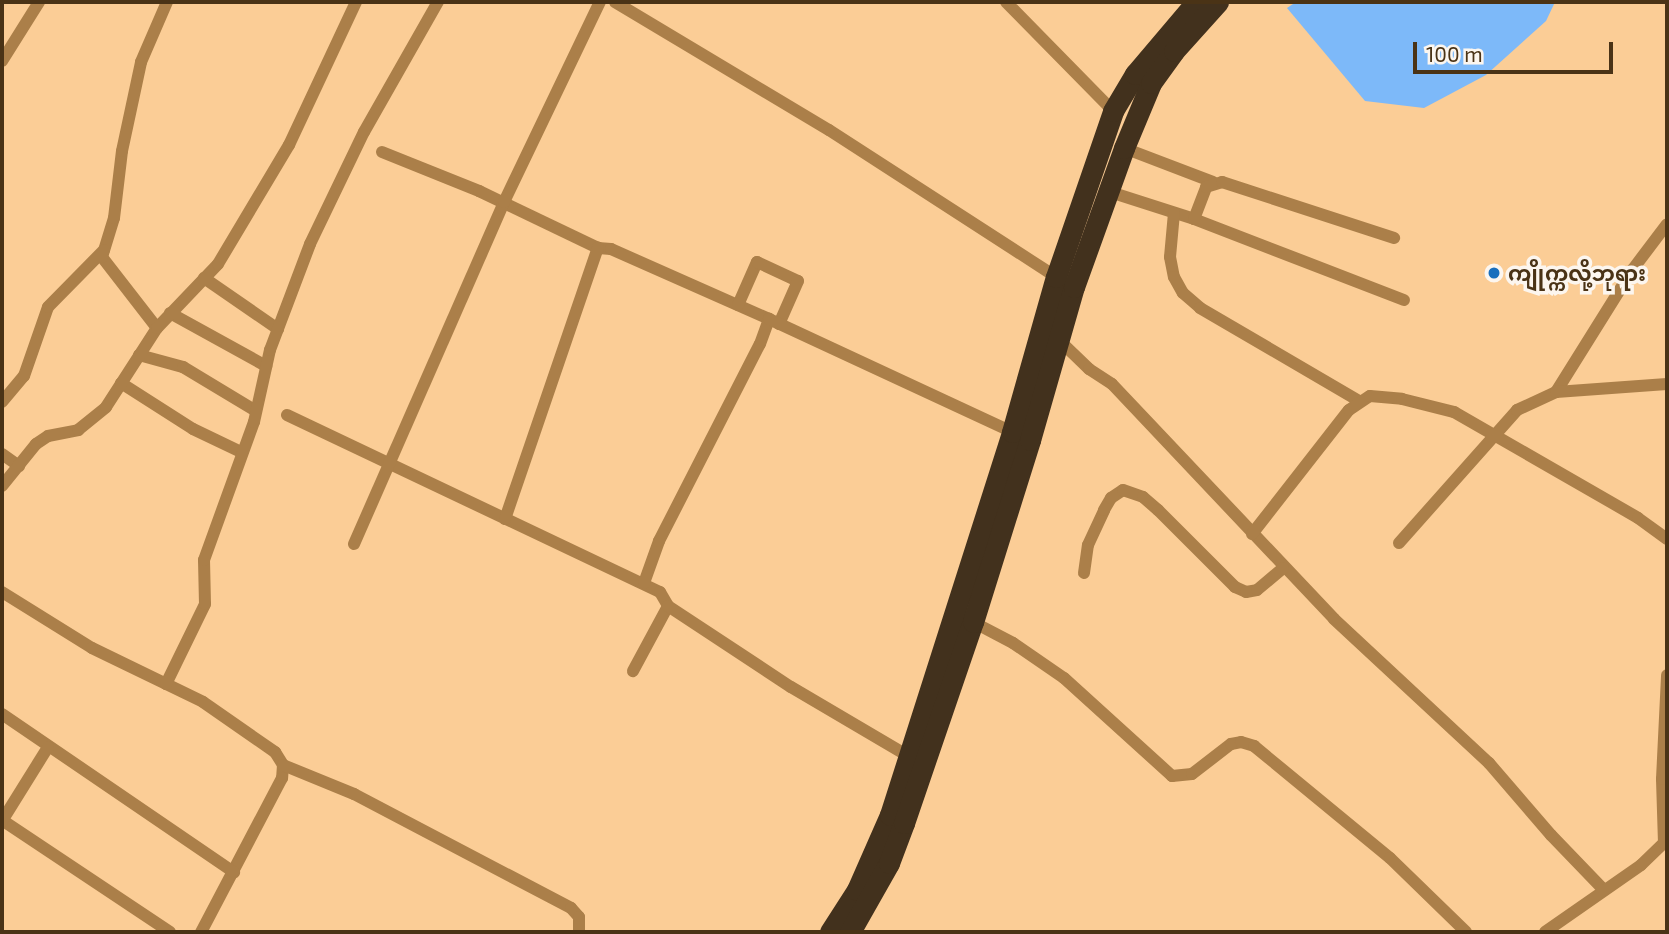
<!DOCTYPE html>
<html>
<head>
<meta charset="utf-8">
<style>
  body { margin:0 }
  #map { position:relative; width:1669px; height:934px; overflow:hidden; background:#fbcd96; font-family:"Exo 2","Noto Sans Myanmar",sans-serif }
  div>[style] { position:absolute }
  .water>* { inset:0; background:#7db9f9 }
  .street>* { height:12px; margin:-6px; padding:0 6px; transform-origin:6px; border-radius:6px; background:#ab7f49 }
  .highway>* { height:21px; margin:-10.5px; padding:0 10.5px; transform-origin:10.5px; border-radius:10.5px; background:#42311d }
  .dots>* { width:19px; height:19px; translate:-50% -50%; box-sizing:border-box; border:4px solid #fcf6ef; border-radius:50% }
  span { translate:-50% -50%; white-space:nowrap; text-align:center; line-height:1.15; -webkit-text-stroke:7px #fcf6ef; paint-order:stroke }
  .poi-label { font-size:21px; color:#4a3316; font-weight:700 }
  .left { translate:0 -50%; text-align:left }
  .frame { position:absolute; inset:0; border:4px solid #4a3316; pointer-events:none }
  .scale { position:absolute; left:1413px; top:42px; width:200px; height:32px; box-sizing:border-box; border:4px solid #4a3316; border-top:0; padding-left:9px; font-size:21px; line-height:24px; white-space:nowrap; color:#4a3316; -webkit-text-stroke:5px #fcf6ef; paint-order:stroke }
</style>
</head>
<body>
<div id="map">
  <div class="water">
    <div style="clip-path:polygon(1296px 2px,1555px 2px,1546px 21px,1486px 75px,1424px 108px,1365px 101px,1287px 8px)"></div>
  </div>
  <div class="street">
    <div style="left:615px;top:2px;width:249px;rotate:30.9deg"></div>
    <div style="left:829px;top:130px;width:270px;rotate:32.9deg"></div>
    <div style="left:1006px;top:2px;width:153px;rotate:45.5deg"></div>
    <div style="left:2px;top:61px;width:70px;rotate:-57.9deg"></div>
    <div style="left:1124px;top:148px;width:95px;rotate:20.9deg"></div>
    <div style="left:382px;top:152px;width:105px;rotate:21.9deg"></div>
    <div style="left:479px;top:191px;width:132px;rotate:25.6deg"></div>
    <div style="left:598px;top:248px;width:13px;rotate:4deg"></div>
    <div style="left:611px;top:249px;width:173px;rotate:23.9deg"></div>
    <div style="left:1107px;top:191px;width:91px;rotate:17.8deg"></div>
    <div style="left:1194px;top:219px;width:225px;rotate:21.1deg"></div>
    <div style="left:1174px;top:213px;width:44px;rotate:95.2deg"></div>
    <div style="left:1170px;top:257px;width:20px;rotate:79deg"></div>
    <div style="left:1174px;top:277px;width:18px;rotate:61deg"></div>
    <div style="left:1183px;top:293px;width:23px;rotate:41deg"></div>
    <div style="left:1200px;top:308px;width:184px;rotate:30.3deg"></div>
    <div style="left:1194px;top:219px;width:34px;rotate:-69deg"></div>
    <div style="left:1206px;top:187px;width:17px;rotate:-17deg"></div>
    <div style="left:1222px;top:182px;width:181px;rotate:18deg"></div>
    <div style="left:204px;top:278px;width:90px;rotate:34.6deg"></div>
    <div style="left:738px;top:305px;width:47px;rotate:-66.2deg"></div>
    <div style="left:757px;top:262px;width:45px;rotate:24.9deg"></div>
    <div style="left:798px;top:281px;width:47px;rotate:113.8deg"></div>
    <div style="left:170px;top:313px;width:110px;rotate:28.9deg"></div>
    <div style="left:157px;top:328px;width:90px;rotate:-127.8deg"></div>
    <div style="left:102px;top:257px;width:41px;rotate:-72.9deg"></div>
    <div style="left:114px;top:218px;width:67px;rotate:-83.2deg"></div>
    <div style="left:122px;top:151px;width:91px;rotate:-77.9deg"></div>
    <div style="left:141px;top:62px;width:65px;rotate:-66.6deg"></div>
    <div style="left:1059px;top:340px;width:42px;rotate:44deg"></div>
    <div style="left:1089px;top:369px;width:27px;rotate:33deg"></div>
    <div style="left:1112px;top:384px;width:323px;rotate:46.6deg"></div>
    <div style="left:1334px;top:619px;width:212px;rotate:42.9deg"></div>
    <div style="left:1489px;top:763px;width:95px;rotate:49.3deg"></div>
    <div style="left:1551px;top:835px;width:76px;rotate:46.1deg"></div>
    <div style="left:139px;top:355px;width:46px;rotate:15.3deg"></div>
    <div style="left:183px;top:367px;width:85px;rotate:31.1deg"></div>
    <div style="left:121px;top:383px;width:85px;rotate:32.6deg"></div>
    <div style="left:193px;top:429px;width:53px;rotate:25.6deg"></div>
    <div style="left:1556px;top:392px;width:145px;rotate:-58deg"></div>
    <div style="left:1633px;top:269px;width:56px;rotate:-52.9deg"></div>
    <div style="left:2px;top:402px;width:34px;rotate:-50deg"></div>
    <div style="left:24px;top:376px;width:73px;rotate:-70.8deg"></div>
    <div style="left:48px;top:307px;width:80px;rotate:-45.5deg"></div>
    <div style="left:287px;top:415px;width:413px;rotate:25.4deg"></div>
    <div style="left:660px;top:592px;width:16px;rotate:60deg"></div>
    <div style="left:668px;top:606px;width:74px;rotate:118.3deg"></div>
    <div style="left:2px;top:454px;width:21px;rotate:35deg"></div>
    <div style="left:2px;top:486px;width:54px;rotate:-51deg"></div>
    <div style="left:36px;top:444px;width:14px;rotate:-34deg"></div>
    <div style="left:48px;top:436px;width:31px;rotate:-11deg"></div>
    <div style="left:78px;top:430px;width:36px;rotate:-39deg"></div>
    <div style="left:106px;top:407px;width:94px;rotate:-57.2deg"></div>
    <div style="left:157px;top:328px;width:88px;rotate:-46.4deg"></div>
    <div style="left:218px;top:264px;width:139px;rotate:-59.2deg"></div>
    <div style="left:289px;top:145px;width:158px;rotate:-64.9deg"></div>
    <div style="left:505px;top:519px;width:287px;rotate:-71.1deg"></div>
    <div style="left:1252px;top:534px;width:157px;rotate:-52deg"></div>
    <div style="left:1349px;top:410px;width:25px;rotate:-34deg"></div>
    <div style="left:1370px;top:396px;width:32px;rotate:5deg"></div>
    <div style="left:1402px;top:399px;width:54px;rotate:14deg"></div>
    <div style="left:1454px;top:412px;width:212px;rotate:29.9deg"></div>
    <div style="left:1638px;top:518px;width:36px;rotate:36deg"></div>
    <div style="left:1399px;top:543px;width:178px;rotate:-48.4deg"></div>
    <div style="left:1517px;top:410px;width:43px;rotate:-24.8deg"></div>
    <div style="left:1556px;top:392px;width:111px;rotate:-4.1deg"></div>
    <div style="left:354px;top:544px;width:373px;rotate:-66.3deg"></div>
    <div style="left:504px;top:202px;width:222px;rotate:-64.4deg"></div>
    <div style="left:1084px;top:573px;width:28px;rotate:-82deg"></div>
    <div style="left:1088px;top:545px;width:38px;rotate:-65deg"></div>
    <div style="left:1104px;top:510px;width:14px;rotate:-60deg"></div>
    <div style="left:1111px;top:498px;width:14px;rotate:-34deg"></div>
    <div style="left:1123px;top:490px;width:21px;rotate:19deg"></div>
    <div style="left:1143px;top:497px;width:20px;rotate:41deg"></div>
    <div style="left:1158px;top:510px;width:109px;rotate:45deg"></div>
    <div style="left:1235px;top:587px;width:12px;rotate:24deg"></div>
    <div style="left:1246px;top:592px;width:11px;rotate:-10deg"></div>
    <div style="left:1257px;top:590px;width:34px;rotate:-40deg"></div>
    <div style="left:644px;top:583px;width:45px;rotate:-70.3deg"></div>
    <div style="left:659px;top:541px;width:221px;rotate:-62.9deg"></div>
    <div style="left:760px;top:344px;width:27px;rotate:-70deg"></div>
    <div style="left:769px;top:319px;width:268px;rotate:24.9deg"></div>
    <div style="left:2px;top:592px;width:106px;rotate:31.9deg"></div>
    <div style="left:92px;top:648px;width:123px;rotate:25.9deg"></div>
    <div style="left:203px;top:702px;width:88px;rotate:34.8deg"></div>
    <div style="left:275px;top:752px;width:15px;rotate:58deg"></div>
    <div style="left:283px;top:765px;width:13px;rotate:94deg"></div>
    <div style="left:282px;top:778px;width:174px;rotate:117.7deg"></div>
    <div style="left:668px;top:606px;width:147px;rotate:33.4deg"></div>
    <div style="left:791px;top:687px;width:136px;rotate:30.5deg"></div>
    <div style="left:973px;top:622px;width:45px;rotate:27.7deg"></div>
    <div style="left:1013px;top:643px;width:62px;rotate:34.5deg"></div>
    <div style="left:1064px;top:678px;width:146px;rotate:42.2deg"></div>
    <div style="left:1172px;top:776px;width:20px;rotate:-6deg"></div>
    <div style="left:1192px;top:774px;width:49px;rotate:-37.6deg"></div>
    <div style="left:1231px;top:744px;width:10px;rotate:-11deg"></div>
    <div style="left:1241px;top:742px;width:14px;rotate:17deg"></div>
    <div style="left:1254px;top:746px;width:176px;rotate:39.5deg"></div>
    <div style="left:1390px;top:858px;width:106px;rotate:44.2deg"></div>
    <div style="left:166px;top:684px;width:89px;rotate:-64deg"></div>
    <div style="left:205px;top:604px;width:44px;rotate:-91.3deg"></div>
    <div style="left:204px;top:560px;width:147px;rotate:-70.1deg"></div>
    <div style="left:254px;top:422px;width:74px;rotate:-77.5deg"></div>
    <div style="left:270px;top:350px;width:113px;rotate:-69.3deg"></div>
    <div style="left:310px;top:244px;width:124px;rotate:-64.3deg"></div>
    <div style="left:364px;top:132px;width:150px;rotate:-60.4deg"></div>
    <div style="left:2px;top:714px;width:281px;rotate:34.3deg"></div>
    <div style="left:283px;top:765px;width:77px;rotate:22.2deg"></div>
    <div style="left:354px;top:794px;width:245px;rotate:27.7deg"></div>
    <div style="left:571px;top:908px;width:12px;rotate:48deg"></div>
    <div style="left:579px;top:917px;width:15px;rotate:90deg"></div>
    <div style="left:2px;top:820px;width:202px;rotate:33.7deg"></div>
    <div style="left:2px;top:821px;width:87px;rotate:-58.1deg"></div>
    <div style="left:1545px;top:932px;width:117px;rotate:-34.9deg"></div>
    <div style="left:1641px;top:865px;width:32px;rotate:-44deg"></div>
    <div style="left:1664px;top:843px;width:64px;rotate:-91.8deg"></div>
    <div style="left:1662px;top:779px;width:104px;rotate:-87.2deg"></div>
  </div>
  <div class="highway">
    <div style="left:830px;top:932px;width:50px;rotate:-57.3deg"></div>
    <div style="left:857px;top:890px;width:82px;rotate:-66.3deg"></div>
    <div style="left:890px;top:815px;width:402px;rotate:-72.3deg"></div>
    <div style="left:1012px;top:432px;width:161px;rotate:-74.2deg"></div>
    <div style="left:1056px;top:277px;width:176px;rotate:-71deg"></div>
    <div style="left:1113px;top:111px;width:43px;rotate:-59.3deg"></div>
    <div style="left:1135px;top:74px;width:94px;rotate:-49.7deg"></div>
    <div style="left:850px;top:932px;width:79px;rotate:-60.5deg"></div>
    <div style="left:889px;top:863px;width:43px;rotate:-69.4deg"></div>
    <div style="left:904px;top:823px;width:213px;rotate:-71.1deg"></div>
    <div style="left:973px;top:622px;width:191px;rotate:-72.6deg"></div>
    <div style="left:1030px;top:440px;width:159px;rotate:-74deg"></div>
    <div style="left:1074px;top:287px;width:148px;rotate:-70.2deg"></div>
    <div style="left:1124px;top:148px;width:70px;rotate:-67.4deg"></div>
    <div style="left:1151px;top:83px;width:39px;rotate:-54deg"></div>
    <div style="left:1174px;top:51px;width:66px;rotate:-48.1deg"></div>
  </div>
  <div class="dots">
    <div style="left:1494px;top:273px;background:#196fbd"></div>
  </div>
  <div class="poi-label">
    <span class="left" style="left:1508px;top:273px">ကျိုက္ကလို့ဘုရား</span>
  </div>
  <div class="frame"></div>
  <div class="scale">100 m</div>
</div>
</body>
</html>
